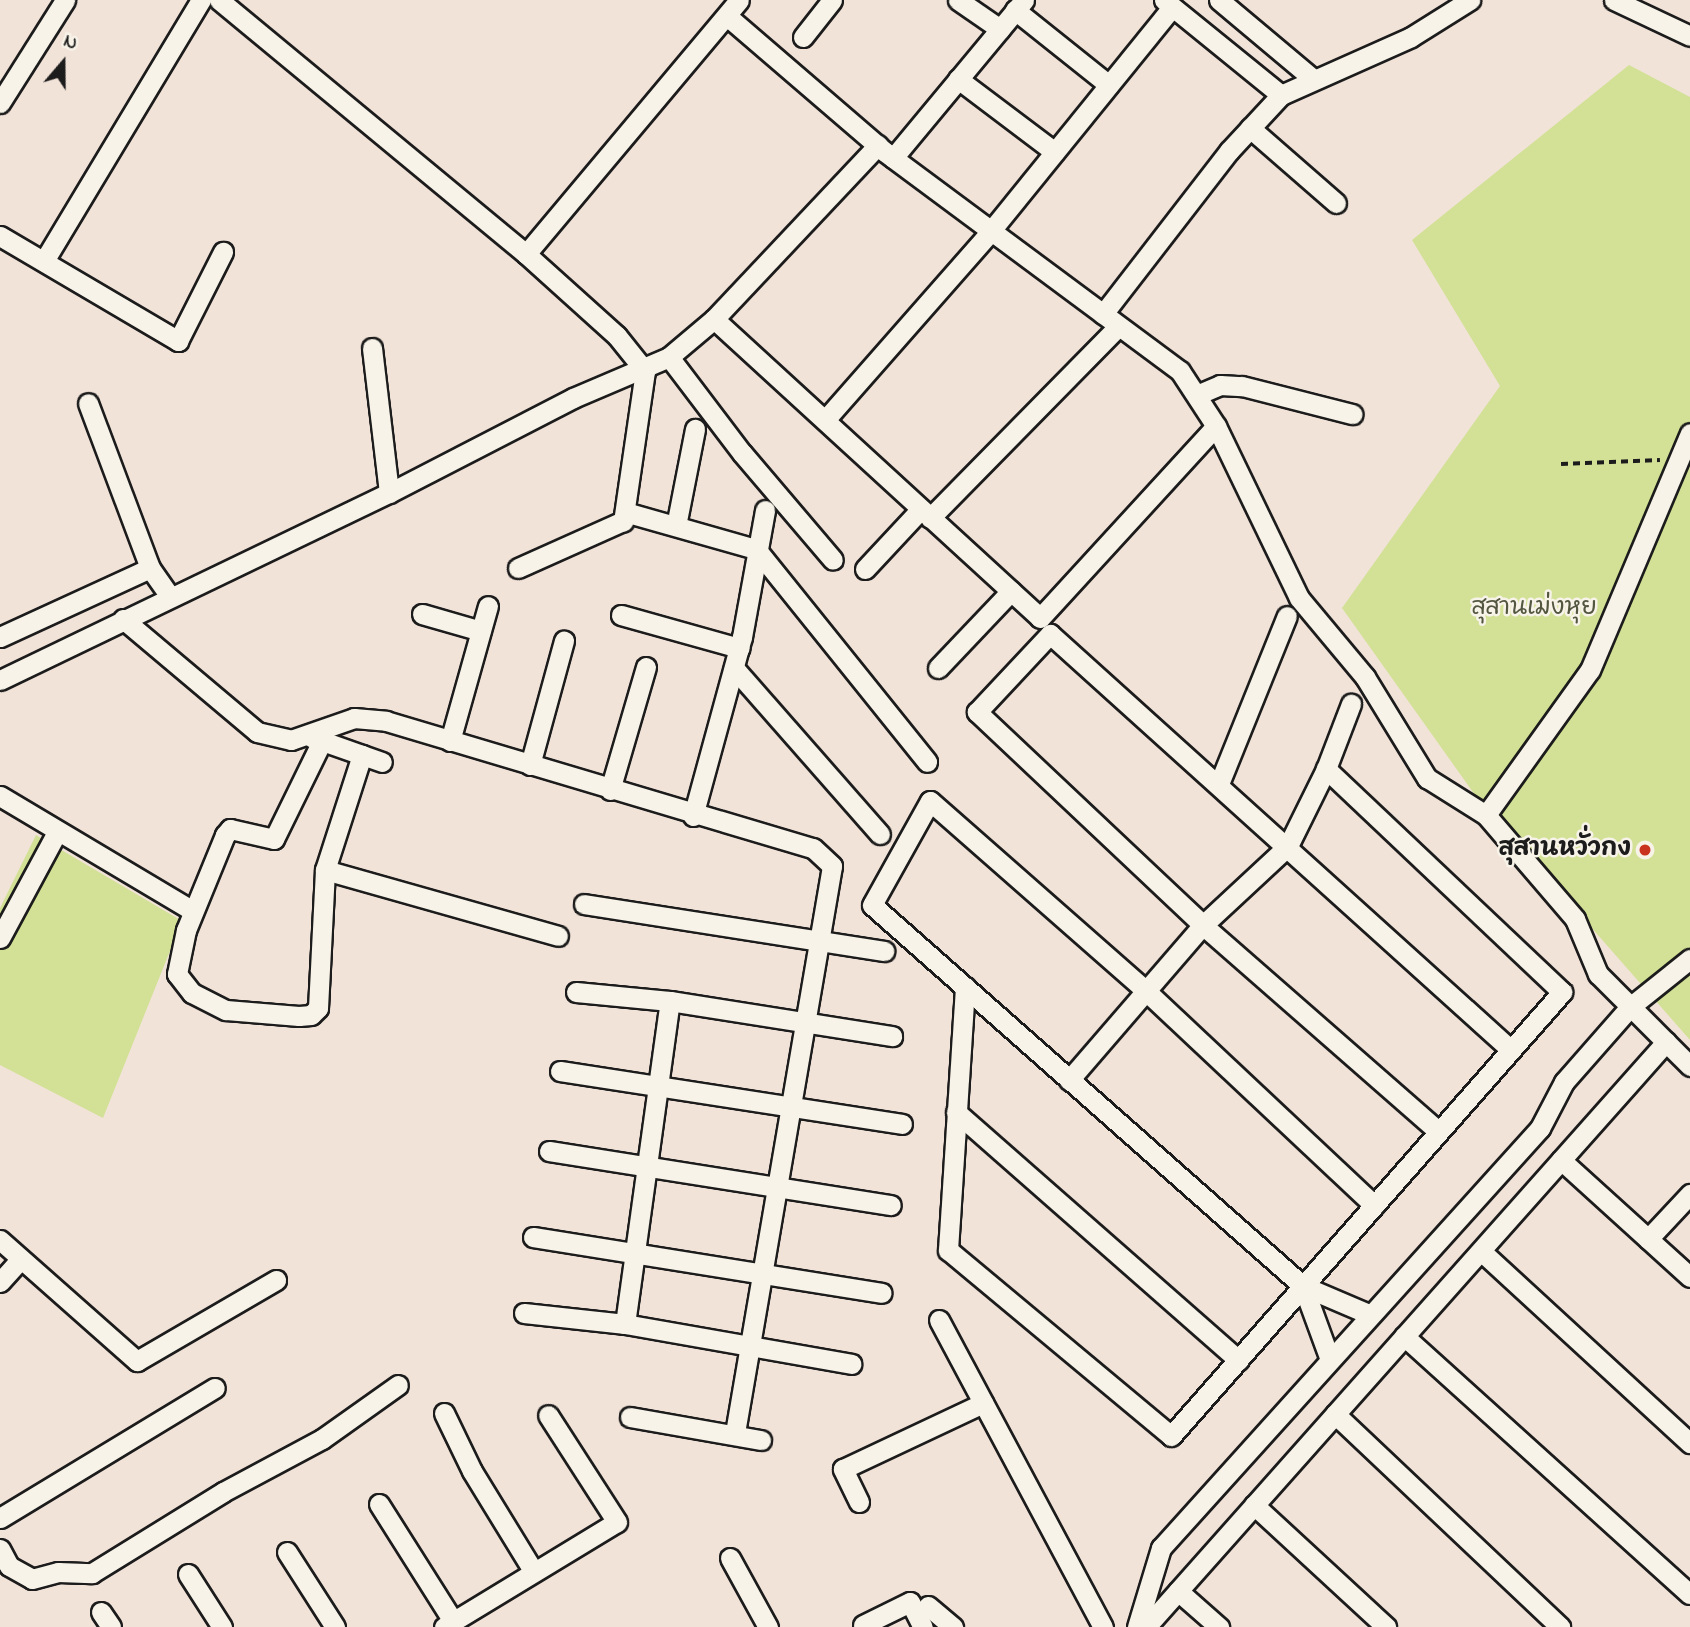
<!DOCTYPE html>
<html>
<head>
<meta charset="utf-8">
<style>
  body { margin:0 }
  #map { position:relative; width:1690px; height:1627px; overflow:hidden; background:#f2e3d9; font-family:"Indie Flower","Playpen Sans Thai",sans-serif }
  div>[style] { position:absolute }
  .green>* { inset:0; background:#d2e195 }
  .path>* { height:3.5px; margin-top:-1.75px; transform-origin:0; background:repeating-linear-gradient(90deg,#1c1c1c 0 7px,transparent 0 12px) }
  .roads { filter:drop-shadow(2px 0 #1c1c1c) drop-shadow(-2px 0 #1c1c1c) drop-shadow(0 2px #1c1c1c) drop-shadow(0 -2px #1c1c1c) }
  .minor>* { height:19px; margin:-9.5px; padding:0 9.5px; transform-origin:9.5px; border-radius:9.5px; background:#f7f3e8 }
  .dots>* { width:19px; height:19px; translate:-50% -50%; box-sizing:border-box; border:4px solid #f7f3e8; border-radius:50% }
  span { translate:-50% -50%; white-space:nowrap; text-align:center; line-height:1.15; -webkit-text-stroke:5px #f7f3e8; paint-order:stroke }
  .park-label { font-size:24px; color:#535740 }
  .poi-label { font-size:24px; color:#1c1c1c; font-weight:700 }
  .right { translate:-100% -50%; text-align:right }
  .north { position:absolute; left:28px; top:28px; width:70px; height:70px; -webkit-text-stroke:5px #f7f3e8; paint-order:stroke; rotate:20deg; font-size:19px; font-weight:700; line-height:28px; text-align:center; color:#1c1c1c }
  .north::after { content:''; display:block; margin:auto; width:24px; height:32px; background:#1c1c1c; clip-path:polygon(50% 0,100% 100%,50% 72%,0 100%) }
</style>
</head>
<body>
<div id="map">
  <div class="green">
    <div style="clip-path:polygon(1629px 65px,1690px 97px,1690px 1040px,1475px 795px,1342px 608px,1500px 386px,1412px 240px)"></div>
    <div style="clip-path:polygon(36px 835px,182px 921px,103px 1118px,0 1065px,0 908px)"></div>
  </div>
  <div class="path">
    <div style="left:1561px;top:464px;width:99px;rotate:-2.3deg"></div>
  </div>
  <div class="roads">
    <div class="minor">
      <div style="left:219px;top:0;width:398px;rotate:39.6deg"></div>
      <div style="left:526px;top:254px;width:122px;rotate:42deg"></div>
      <div style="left:617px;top:336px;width:45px;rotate:51.3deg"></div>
      <div style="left:645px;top:371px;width:152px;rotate:98.3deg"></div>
      <div style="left:623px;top:521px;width:115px;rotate:155.9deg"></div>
      <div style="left:958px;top:0;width:51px;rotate:34.6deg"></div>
      <div style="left:1164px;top:0;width:151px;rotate:39.1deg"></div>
      <div style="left:1219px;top:0;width:121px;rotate:40deg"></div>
      <div style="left:1614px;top:0;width:84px;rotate:25.3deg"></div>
      <div style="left:1015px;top:10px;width:120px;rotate:38.6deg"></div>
      <div style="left:727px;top:16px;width:208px;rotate:40.7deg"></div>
      <div style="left:885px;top:152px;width:367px;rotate:36.6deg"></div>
      <div style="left:1180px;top:371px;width:66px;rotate:56.8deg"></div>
      <div style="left:1216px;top:426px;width:191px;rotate:64.2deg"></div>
      <div style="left:1299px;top:598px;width:103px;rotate:50.1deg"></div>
      <div style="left:1365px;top:677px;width:119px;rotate:58.5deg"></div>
      <div style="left:1427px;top:778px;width:70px;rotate:32.1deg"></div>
      <div style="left:1486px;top:815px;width:137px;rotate:49.4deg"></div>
      <div style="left:1575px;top:919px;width:60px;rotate:67.3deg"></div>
      <div style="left:1598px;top:974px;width:130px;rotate:45deg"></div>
      <div style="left:803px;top:37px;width:47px;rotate:-51.9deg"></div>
      <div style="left:958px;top:79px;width:121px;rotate:37deg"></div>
      <div style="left:0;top:103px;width:122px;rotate:-57.7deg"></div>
      <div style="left:1250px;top:128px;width:114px;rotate:41.1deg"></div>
      <div style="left:893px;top:158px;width:205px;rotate:-50.3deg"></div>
      <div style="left:0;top:236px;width:207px;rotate:30.5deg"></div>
      <div style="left:178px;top:341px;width:100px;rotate:-63.2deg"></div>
      <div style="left:526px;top:254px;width:331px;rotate:-50deg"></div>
      <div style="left:44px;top:261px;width:305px;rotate:-59deg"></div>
      <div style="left:1103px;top:314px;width:206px;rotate:-52.3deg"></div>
      <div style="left:1229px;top:151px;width:76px;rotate:-47.1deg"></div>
      <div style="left:1281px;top:95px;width:142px;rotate:-24deg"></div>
      <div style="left:1411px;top:37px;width:70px;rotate:-32.1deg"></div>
      <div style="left:714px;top:319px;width:442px;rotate:42.5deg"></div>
      <div style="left:1040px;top:618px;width:260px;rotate:-47.5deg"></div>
      <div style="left:372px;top:348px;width:146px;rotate:83.3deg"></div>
      <div style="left:669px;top:357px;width:121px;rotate:52.8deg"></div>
      <div style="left:742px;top:453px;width:140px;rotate:49.6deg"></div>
      <div style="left:1199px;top:394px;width:23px;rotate:-23deg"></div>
      <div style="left:1220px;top:385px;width:22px;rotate:3deg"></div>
      <div style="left:1242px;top:386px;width:114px;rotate:14.3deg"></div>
      <div style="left:825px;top:420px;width:250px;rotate:-48.7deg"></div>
      <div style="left:990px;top:232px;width:289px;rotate:-51deg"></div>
      <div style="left:625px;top:512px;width:136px;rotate:15.8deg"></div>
      <div style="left:756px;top:549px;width:273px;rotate:51.2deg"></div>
      <div style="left:930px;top:518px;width:269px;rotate:-45.5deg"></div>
      <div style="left:676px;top:526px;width:99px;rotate:-78.9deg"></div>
      <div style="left:150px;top:568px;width:35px;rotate:55deg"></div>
      <div style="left:865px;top:569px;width:82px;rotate:-47deg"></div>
      <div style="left:422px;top:614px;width:61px;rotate:16.1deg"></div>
      <div style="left:621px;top:615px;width:123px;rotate:15.6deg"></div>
      <div style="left:123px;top:619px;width:175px;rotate:40.1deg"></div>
      <div style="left:257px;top:732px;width:35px;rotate:13deg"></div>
      <div style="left:291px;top:740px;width:67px;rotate:-19.2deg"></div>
      <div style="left:354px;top:718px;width:32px;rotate:5deg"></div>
      <div style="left:386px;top:721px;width:445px;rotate:16.6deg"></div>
      <div style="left:813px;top:848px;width:26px;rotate:43deg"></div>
      <div style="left:832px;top:866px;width:575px;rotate:99.71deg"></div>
      <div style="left:0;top:637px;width:165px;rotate:-24.7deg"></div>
      <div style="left:150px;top:568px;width:176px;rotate:-110.6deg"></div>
      <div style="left:734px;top:668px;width:221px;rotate:48.7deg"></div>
      <div style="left:938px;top:668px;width:106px;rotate:-46.5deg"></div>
      <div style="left:0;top:680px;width:432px;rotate:-25.7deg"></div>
      <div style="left:389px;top:493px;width:207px;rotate:-27.3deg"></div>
      <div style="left:573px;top:398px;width:104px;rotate:-23.1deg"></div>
      <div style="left:669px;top:357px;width:59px;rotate:-40.2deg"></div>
      <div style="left:714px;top:319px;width:239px;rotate:-46.7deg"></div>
      <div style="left:311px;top:737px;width:75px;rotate:19.4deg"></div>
      <div style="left:322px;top:741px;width:109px;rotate:116.1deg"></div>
      <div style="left:274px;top:839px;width:45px;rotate:-167.2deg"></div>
      <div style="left:230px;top:829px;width:8px;rotate:130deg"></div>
      <div style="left:225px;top:835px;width:103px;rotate:112.3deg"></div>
      <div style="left:186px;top:930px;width:45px;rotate:101.6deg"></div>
      <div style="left:177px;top:974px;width:24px;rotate:52deg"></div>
      <div style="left:192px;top:993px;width:38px;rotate:27deg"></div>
      <div style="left:226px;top:1010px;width:73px;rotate:4.7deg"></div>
      <div style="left:299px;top:1016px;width:12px;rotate:-5deg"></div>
      <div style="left:311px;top:1015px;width:10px;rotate:-45deg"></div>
      <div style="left:318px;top:1008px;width:138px;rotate:-87.1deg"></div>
      <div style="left:325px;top:870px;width:121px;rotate:-72.2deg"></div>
      <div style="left:450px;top:741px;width:140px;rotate:-74.3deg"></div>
      <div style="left:530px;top:765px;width:129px;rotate:-74.7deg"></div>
      <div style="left:1219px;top:784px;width:181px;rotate:-68deg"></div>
      <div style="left:610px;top:790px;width:128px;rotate:-73.7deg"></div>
      <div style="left:0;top:796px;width:225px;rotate:30.8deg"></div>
      <div style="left:1486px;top:815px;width:178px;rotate:-54.4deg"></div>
      <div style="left:1590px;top:670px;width:257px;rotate:-67.1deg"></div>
      <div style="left:693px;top:816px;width:186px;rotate:-74.7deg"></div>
      <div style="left:742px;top:637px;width:129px;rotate:-79.7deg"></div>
      <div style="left:325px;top:870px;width:242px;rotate:15.8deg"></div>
      <div style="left:584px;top:904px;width:304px;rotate:8.9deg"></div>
      <div style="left:0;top:938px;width:120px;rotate:-61.7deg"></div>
      <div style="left:965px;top:987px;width:264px;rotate:93.7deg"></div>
      <div style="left:948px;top:1250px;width:290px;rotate:39.8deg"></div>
      <div style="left:1171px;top:1436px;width:592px;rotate:-48.63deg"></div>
      <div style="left:1562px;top:992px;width:325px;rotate:-136.6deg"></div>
      <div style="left:576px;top:992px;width:94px;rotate:5.5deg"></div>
      <div style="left:670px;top:1001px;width:225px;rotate:9deg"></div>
      <div style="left:560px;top:1071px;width:346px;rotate:8.8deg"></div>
      <div style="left:1069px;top:1080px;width:205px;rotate:-49.2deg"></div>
      <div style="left:1203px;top:925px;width:116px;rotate:-42.9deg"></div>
      <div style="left:1288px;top:846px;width:86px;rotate:-63.7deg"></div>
      <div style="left:1326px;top:769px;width:70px;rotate:-69deg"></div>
      <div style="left:956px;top:1112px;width:376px;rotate:41.3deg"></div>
      <div style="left:1438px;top:1131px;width:313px;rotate:-138.8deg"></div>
      <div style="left:1203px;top:925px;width:311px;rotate:-136.7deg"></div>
      <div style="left:977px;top:712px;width:107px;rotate:-46.9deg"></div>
      <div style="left:1050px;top:634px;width:621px;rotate:42.06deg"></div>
      <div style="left:549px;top:1151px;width:346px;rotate:9deg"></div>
      <div style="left:1561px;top:1160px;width:174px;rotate:42.2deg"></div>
      <div style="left:533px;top:1237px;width:353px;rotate:9.1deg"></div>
      <div style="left:1648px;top:1239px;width:62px;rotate:-47deg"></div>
      <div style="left:0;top:1240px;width:183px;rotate:41.5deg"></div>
      <div style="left:137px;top:1361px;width:161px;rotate:-30.2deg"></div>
      <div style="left:1481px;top:1251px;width:284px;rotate:42.6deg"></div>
      <div style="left:0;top:1282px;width:31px;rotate:-48deg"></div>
      <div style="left:1303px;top:1286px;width:575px;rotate:-138.52deg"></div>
      <div style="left:872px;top:905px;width:119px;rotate:-60.9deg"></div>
      <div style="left:930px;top:801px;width:288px;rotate:41.3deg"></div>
      <div style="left:1146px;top:991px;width:313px;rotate:43.2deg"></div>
      <div style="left:524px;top:1313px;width:102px;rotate:6.2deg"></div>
      <div style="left:625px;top:1324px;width:230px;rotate:10deg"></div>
      <div style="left:939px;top:1320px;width:348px;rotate:61.9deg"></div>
      <div style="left:625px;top:1324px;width:326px;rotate:-82.1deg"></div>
      <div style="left:1404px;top:1336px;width:385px;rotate:42.1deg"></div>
      <div style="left:1329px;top:1357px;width:76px;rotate:-110.1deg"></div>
      <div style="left:1303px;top:1286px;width:72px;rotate:23deg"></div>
      <div style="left:444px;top:1413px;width:64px;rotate:64.2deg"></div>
      <div style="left:472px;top:1471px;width:115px;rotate:58.5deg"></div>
      <div style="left:1335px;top:1414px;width:310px;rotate:43.4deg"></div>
      <div style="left:630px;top:1417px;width:133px;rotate:10deg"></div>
      <div style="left:859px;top:1502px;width:37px;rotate:-116deg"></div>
      <div style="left:843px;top:1469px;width:155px;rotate:-25.2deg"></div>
      <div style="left:379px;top:1504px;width:138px;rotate:57.7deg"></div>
      <div style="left:1254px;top:1505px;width:180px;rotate:42.7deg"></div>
      <div style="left:0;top:1518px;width:251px;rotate:-31.2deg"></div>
      <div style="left:0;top:1549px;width:19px;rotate:62deg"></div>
      <div style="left:9px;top:1566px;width:26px;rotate:29deg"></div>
      <div style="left:32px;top:1579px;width:27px;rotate:-15deg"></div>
      <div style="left:58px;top:1572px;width:34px;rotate:2deg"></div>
      <div style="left:92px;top:1573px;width:154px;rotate:-31.7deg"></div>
      <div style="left:223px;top:1492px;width:112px;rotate:-28.2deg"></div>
      <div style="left:322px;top:1439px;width:93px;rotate:-35.4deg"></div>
      <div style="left:287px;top:1552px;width:89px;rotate:57.4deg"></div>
      <div style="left:730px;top:1558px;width:79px;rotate:61.2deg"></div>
      <div style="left:188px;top:1574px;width:63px;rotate:57.3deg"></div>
      <div style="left:1178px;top:1591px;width:55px;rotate:41.3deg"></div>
      <div style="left:928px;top:1606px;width:33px;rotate:40deg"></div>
      <div style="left:101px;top:1612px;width:18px;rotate:56deg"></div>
      <div style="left:863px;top:1625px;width:52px;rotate:-26.1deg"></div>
      <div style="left:910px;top:1602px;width:28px;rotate:63deg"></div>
      <div style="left:444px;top:1627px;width:202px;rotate:-31.3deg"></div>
      <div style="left:617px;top:1522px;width:127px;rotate:-122.8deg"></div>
      <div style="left:1137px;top:1627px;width:83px;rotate:-73.1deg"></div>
      <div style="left:1161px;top:1548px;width:566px;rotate:-47.94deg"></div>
      <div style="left:1540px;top:1128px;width:52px;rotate:-62.4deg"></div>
      <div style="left:1564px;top:1082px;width:100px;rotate:-48.7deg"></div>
      <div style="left:1630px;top:1007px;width:77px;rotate:-38.7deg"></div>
      <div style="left:1146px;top:1627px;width:783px;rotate:-48.37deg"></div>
    </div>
  </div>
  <div class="dots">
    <div style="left:1645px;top:850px;background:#c8321e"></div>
  </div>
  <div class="park-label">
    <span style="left:1534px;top:609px">สุสานเม่งหุย</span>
  </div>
  <div class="poi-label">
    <span class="right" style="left:1631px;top:850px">สุสานหวั่วกง</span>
  </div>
  <div class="north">N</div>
</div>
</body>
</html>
